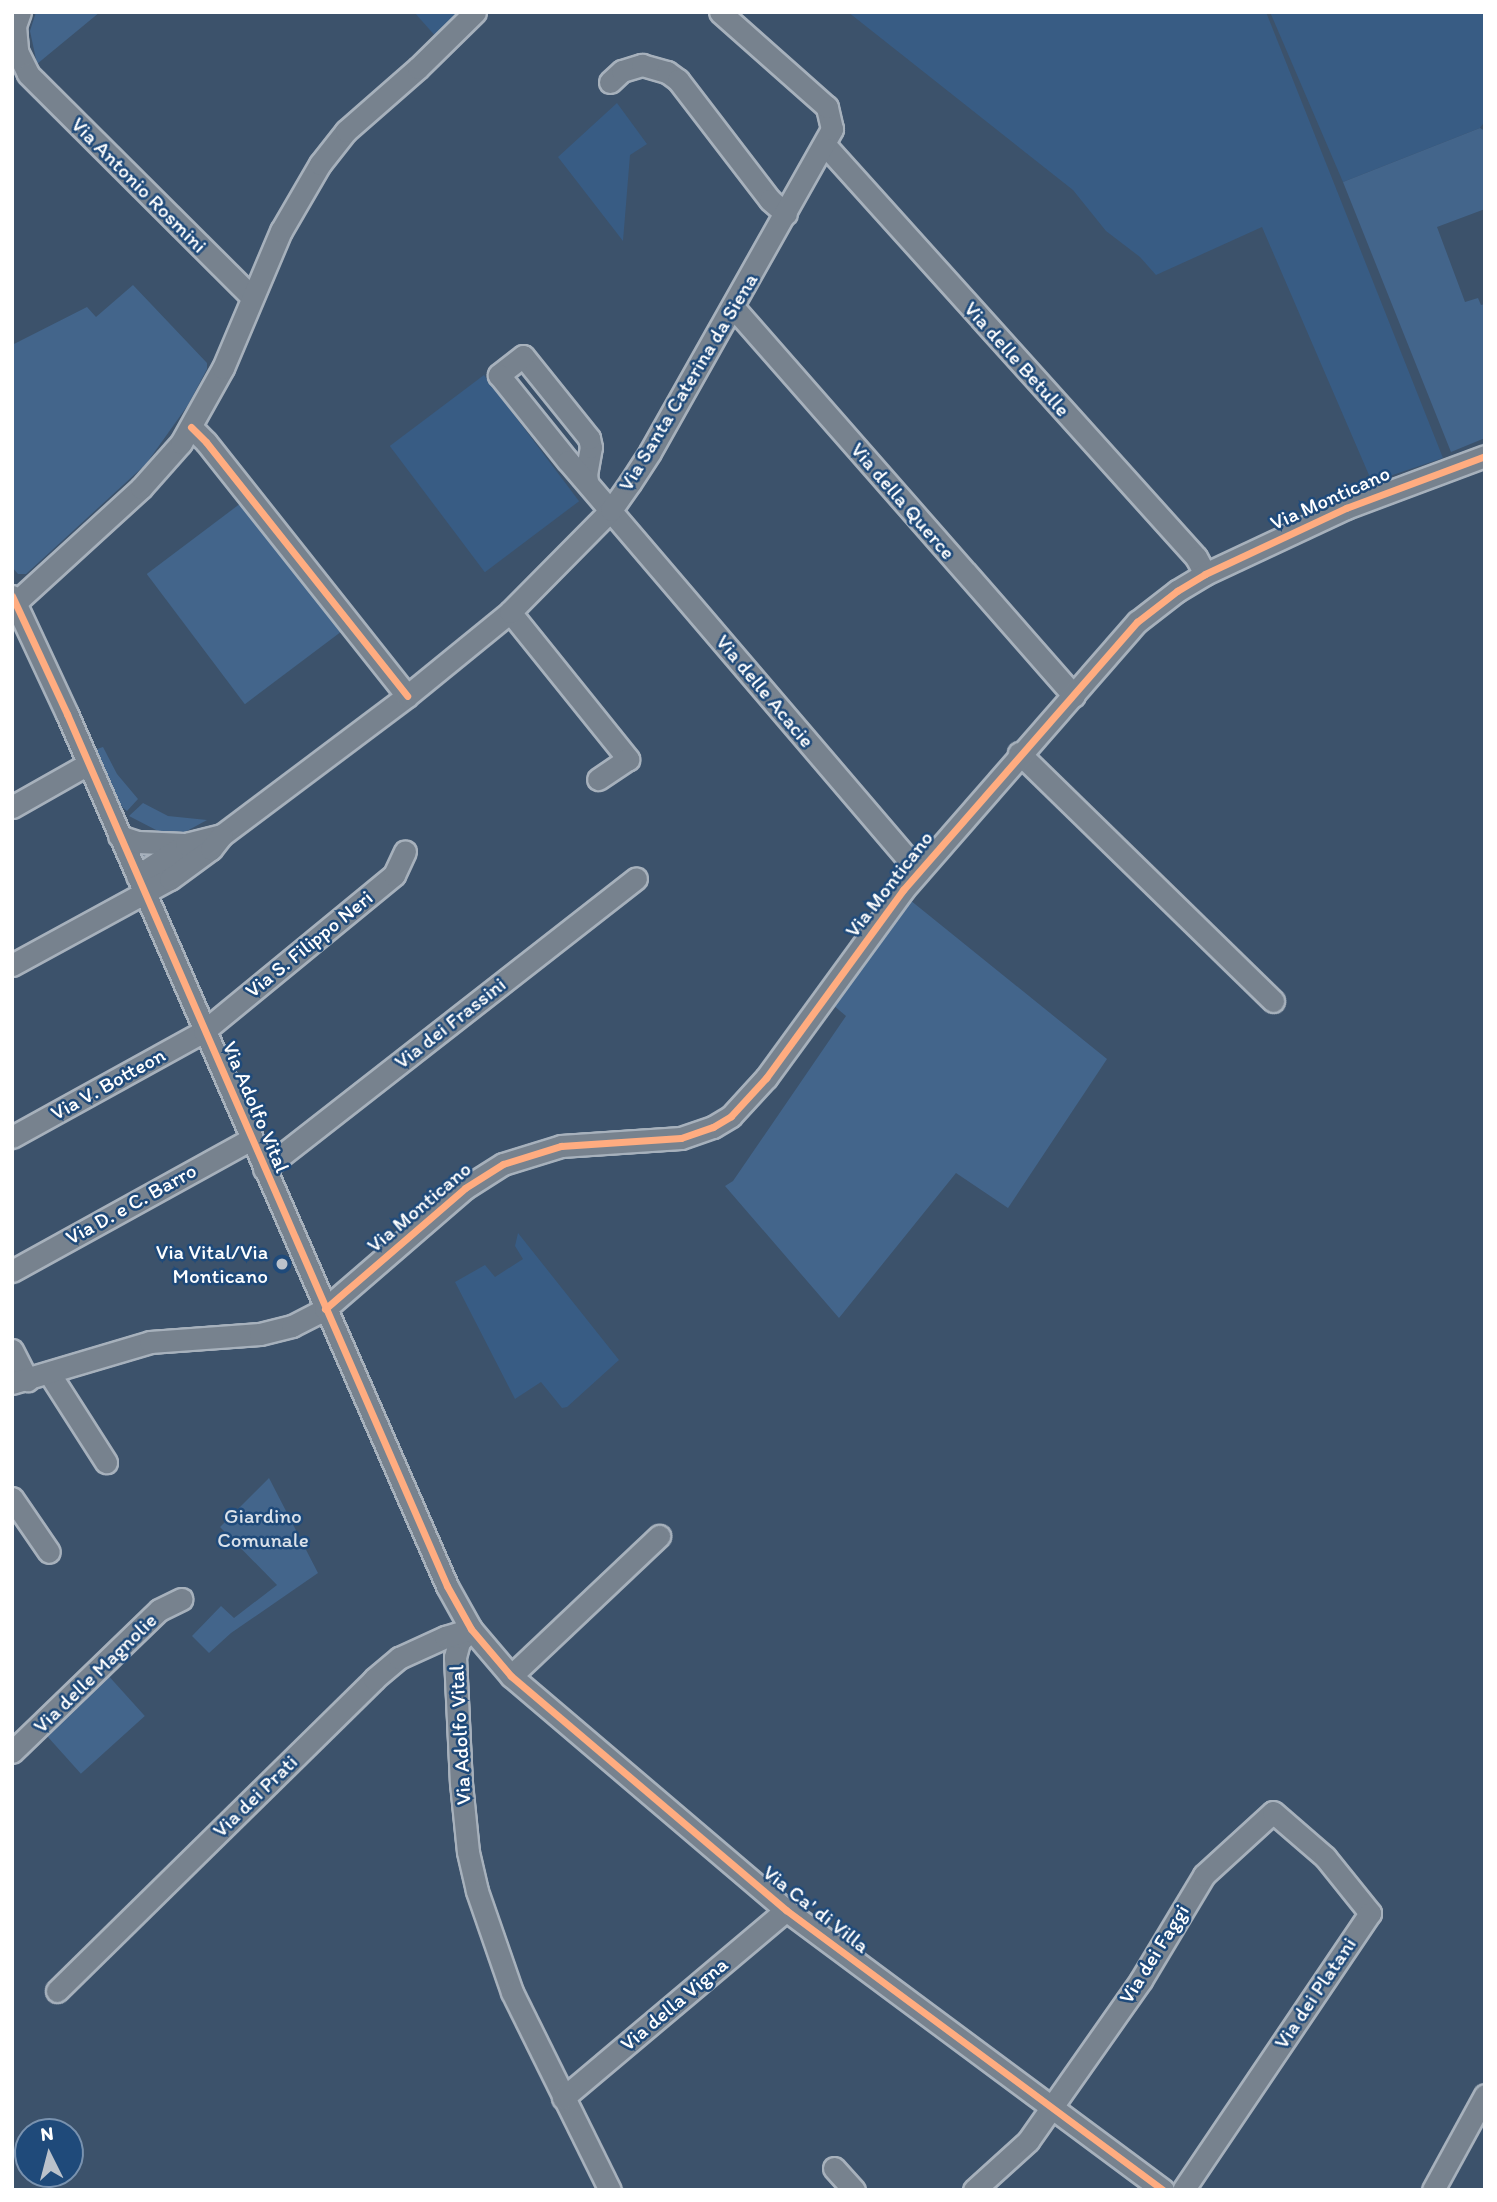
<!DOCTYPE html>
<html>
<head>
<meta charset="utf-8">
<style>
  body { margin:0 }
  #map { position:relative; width:1497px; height:2202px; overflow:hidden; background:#3c526b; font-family:Itim,sans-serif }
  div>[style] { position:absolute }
  .built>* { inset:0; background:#385c84; transform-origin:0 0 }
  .green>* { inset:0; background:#43658b; transform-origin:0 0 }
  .roads { filter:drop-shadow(2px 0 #a7b1bc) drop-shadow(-2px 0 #a7b1bc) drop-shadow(0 2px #a7b1bc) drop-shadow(0 -2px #a7b1bc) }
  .minor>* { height:21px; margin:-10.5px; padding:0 10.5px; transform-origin:10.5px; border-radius:10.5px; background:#77828e }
  .cycleway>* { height:7px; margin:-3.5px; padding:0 3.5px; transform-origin:3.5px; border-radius:3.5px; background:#ffac80 }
  .dots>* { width:19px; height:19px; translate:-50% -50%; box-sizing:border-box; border:4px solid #1f4a7a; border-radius:50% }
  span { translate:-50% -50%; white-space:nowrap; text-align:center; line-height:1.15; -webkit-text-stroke:5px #1f4a7a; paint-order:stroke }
  .street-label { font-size:21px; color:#fff }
  .poi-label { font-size:21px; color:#fff }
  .right { translate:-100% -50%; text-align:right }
  .park-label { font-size:21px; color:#dae1e9 }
  .frame { position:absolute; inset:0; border:14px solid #fff; pointer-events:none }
  .north { position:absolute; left:14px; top:2118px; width:70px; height:70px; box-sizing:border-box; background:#1f4a7a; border:2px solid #7992af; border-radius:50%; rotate:354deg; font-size:19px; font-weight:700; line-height:28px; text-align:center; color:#fff }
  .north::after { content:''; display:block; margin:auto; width:24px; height:32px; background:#bbc2cb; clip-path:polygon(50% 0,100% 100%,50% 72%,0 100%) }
</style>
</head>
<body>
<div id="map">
  <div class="built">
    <div style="clip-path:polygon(414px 12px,465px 12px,438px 39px)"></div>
    <div style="clip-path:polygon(848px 12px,1266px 12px,1443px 458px,1372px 482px,1262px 227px,1156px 275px,1140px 257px,1106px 231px,1073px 190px)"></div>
    <div style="clip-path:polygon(1270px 12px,1485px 12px,1485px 121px,1480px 128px,1343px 182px)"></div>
    <div style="clip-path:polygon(617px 103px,647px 144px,630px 155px,623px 241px,558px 157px)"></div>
    <div style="left:484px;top:375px;width:158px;height:118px;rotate:53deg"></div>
    <div style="clip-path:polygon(518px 1233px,619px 1360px,567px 1407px,562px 1408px,541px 1382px,515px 1399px,455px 1282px,485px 1265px,495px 1277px,523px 1259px,515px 1246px)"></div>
  </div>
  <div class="green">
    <div style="clip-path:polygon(36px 12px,100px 12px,37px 64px,30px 31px)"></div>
    <div style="clip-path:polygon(1480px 128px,1485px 131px,1485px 209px,1437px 227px,1465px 302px,1478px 298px,1481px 305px,1485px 304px,1485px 438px,1451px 452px,1343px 182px)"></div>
    <div style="clip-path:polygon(133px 285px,207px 363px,207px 369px,188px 405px,146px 464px,26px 574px,18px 574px,12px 567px,12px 345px,87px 307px,96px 317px)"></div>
    <div style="left:245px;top:500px;width:163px;height:123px;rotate:53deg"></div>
    <div style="clip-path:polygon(103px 747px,117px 774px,138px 799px,127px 811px,122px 807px,97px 752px,97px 749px)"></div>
    <div style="clip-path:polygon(143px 803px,168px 816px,207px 820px,185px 832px,158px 831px,129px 816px)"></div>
    <div style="clip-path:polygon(910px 900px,1107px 1059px,1008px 1208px,956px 1173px,839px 1318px,725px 1186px,733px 1181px,846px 1016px,833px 1005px)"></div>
    <div style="clip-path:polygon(269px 1478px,318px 1573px,231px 1633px,209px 1653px,192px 1636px,221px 1606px,234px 1618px,277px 1585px,220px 1527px)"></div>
    <div style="left:106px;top:1673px;width:58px;height:86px;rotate:48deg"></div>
  </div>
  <div class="roads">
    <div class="minor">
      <div style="left:20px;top:12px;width:15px;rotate:110deg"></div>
      <div style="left:15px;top:26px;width:25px;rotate:85deg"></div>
      <div style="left:17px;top:51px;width:25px;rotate:64deg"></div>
      <div style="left:28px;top:74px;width:315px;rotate:44.9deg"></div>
      <div style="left:610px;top:82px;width:16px;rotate:-43deg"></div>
      <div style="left:622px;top:71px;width:21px;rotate:-17deg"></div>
      <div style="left:642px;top:65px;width:26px;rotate:16deg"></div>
      <div style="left:667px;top:72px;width:14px;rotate:36deg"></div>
      <div style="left:678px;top:80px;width:151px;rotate:52.5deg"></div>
      <div style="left:770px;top:200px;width:21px;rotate:41deg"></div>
      <div style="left:825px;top:145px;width:554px;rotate:48deg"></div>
      <div style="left:1196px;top:557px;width:19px;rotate:62deg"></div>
      <div style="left:733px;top:307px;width:517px;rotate:48.76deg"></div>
      <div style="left:191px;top:427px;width:21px;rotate:45deg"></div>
      <div style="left:206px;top:442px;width:324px;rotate:51.6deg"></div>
      <div style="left:587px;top:481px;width:6px;rotate:-99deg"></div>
      <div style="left:586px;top:475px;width:28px;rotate:-80deg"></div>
      <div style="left:591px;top:447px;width:9px;rotate:-103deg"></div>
      <div style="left:589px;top:438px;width:105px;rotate:-128.8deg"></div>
      <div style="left:523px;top:356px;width:31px;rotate:142deg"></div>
      <div style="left:499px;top:375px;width:110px;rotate:51.3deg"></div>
      <div style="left:568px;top:461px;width:539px;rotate:49.51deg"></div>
      <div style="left:12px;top:596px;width:130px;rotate:65deg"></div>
      <div style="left:67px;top:714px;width:951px;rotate:66.45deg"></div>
      <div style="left:447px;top:1586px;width:49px;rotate:60.8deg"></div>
      <div style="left:471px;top:1629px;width:62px;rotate:49.6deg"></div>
      <div style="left:511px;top:1676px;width:361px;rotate:40.4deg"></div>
      <div style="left:786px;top:1910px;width:470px;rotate:36.6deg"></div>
      <div style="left:15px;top:603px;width:171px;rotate:-42.4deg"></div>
      <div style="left:141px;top:488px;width:60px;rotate:-48.4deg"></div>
      <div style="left:181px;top:443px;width:86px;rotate:-60.8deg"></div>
      <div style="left:223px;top:368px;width:149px;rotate:-67.1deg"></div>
      <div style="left:281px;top:231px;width:78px;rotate:-59.8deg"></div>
      <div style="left:320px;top:164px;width:42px;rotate:-51.8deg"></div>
      <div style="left:346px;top:131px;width:96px;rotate:-41.2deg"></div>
      <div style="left:418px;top:68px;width:80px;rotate:-44.5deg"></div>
      <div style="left:510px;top:612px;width:189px;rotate:51.2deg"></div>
      <div style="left:628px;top:759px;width:36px;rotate:146deg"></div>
      <div style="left:1019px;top:753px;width:355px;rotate:44.3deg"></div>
      <div style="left:12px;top:807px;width:87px;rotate:-29.5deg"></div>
      <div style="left:119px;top:836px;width:20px;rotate:18deg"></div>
      <div style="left:138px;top:842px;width:46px;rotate:2.5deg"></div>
      <div style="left:137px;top:876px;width:59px;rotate:-33.1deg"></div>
      <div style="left:186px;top:844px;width:37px;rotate:-14deg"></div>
      <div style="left:222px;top:835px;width:231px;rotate:-36.9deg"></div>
      <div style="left:407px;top:696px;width:133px;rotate:-39.2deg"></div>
      <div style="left:510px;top:612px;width:144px;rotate:-45.3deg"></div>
      <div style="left:611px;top:510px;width:33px;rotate:-55deg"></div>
      <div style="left:630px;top:483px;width:37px;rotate:-57deg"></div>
      <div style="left:650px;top:452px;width:371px;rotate:-60.6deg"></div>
      <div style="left:832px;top:129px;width:23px;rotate:-103deg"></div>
      <div style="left:827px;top:107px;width:143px;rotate:-138.4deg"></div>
      <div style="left:12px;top:965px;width:180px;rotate:-28.6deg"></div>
      <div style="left:170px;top:879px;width:51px;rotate:-36.2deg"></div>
      <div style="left:211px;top:849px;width:18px;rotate:-52deg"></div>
      <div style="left:12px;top:1137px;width:219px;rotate:-28.9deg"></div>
      <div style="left:204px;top:1031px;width:246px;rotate:-39.4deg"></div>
      <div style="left:394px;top:875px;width:26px;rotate:-65deg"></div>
      <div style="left:264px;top:1169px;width:472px;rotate:-38deg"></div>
      <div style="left:12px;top:1271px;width:273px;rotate:-28.9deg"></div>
      <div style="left:12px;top:1350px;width:34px;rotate:63deg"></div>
      <div style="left:49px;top:1373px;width:106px;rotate:57.4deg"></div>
      <div style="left:12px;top:1383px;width:144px;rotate:-16.5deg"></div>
      <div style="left:150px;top:1342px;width:110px;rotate:-4.2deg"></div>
      <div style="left:260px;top:1334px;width:33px;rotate:-14deg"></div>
      <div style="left:292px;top:1326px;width:37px;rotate:-27deg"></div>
      <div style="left:325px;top:1309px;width:185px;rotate:-40.8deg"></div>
      <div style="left:465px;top:1188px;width:45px;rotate:-32.3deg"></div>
      <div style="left:503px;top:1164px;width:61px;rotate:-17.2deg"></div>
      <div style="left:561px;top:1146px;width:120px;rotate:-3.8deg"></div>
      <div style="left:681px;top:1138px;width:34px;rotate:-19deg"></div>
      <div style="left:713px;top:1127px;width:21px;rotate:-31deg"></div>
      <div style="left:731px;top:1116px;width:52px;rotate:-47.4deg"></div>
      <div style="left:766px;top:1078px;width:233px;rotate:-53.9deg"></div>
      <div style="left:903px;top:890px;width:356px;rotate:-48.9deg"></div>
      <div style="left:1137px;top:622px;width:51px;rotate:-37.8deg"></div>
      <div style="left:1177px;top:591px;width:33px;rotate:-31deg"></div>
      <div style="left:1205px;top:574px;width:156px;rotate:-25.1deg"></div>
      <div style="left:1346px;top:508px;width:148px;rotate:-20.5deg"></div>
      <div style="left:12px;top:1498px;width:65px;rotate:55.6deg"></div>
      <div style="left:471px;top:1629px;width:18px;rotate:133deg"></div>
      <div style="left:459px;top:1642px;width:16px;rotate:105deg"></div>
      <div style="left:455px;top:1657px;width:126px;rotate:87.3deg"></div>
      <div style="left:461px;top:1783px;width:69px;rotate:84.2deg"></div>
      <div style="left:468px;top:1852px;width:40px;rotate:77deg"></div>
      <div style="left:477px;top:1891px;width:107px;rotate:70.9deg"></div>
      <div style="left:512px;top:1992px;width:221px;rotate:63.7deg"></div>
      <div style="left:511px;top:1676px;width:204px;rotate:-43.4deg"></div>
      <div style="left:12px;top:1752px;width:204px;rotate:-44deg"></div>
      <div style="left:159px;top:1610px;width:25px;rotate:-26deg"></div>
      <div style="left:57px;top:1991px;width:445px;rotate:-44.5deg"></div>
      <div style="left:374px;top:1679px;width:33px;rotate:-40deg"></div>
      <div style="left:399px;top:1658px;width:51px;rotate:-24.5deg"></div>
      <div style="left:445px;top:1637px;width:27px;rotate:-17deg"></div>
      <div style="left:563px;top:2098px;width:292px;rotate:-40.1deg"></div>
      <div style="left:834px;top:2168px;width:30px;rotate:48deg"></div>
      <div style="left:974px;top:2190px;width:73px;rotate:-42.2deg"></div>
      <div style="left:1028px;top:2141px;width:197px;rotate:-54.9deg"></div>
      <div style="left:1141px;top:1980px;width:122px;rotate:-59deg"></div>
      <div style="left:1204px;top:1875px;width:93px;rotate:-42.4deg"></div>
      <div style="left:1273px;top:1812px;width:69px;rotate:40.9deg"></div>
      <div style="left:1325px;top:1857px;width:72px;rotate:51.2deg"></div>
      <div style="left:1370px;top:1913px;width:334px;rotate:124deg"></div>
      <div style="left:1433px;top:2190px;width:108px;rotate:-61.3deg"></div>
    </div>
  </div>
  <div class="cycleway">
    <div style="left:191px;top:427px;width:21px;rotate:45deg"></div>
    <div style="left:206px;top:442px;width:324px;rotate:51.6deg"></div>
    <div style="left:12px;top:596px;width:130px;rotate:65deg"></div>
    <div style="left:67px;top:714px;width:951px;rotate:66.45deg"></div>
    <div style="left:447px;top:1586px;width:49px;rotate:60.8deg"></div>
    <div style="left:471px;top:1629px;width:62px;rotate:49.6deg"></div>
    <div style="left:511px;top:1676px;width:361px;rotate:40.4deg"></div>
    <div style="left:786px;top:1910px;width:470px;rotate:36.6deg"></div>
    <div style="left:325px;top:1309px;width:185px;rotate:-40.8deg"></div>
    <div style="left:465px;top:1188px;width:45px;rotate:-32.3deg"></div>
    <div style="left:503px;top:1164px;width:61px;rotate:-17.2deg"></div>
    <div style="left:561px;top:1146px;width:120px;rotate:-3.8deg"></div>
    <div style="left:681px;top:1138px;width:34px;rotate:-19deg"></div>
    <div style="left:713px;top:1127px;width:21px;rotate:-31deg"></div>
    <div style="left:731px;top:1116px;width:52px;rotate:-47.4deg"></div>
    <div style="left:766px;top:1078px;width:233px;rotate:-53.9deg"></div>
    <div style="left:903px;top:890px;width:356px;rotate:-48.9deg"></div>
    <div style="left:1137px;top:622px;width:51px;rotate:-37.8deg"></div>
    <div style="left:1177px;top:591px;width:33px;rotate:-31deg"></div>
    <div style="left:1205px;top:574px;width:156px;rotate:-25.1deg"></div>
    <div style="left:1346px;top:508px;width:148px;rotate:-20.5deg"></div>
  </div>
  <div class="dots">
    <div style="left:282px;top:1264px;background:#bbc2cb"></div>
  </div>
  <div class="street-label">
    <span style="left:139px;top:185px;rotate:45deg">Via Antonio Rosmini</span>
    <span style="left:1017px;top:359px;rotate:48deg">Via delle Betulle</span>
    <span style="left:688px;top:382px;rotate:-59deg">Via Santa Caterina da Siena</span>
    <span style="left:1330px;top:498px;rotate:-24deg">Via Monticano</span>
    <span style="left:903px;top:501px;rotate:49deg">Via della Querce</span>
    <span style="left:765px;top:691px;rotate:50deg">Via delle Acacie</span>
    <span style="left:889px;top:884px;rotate:-52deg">Via Monticano</span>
    <span style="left:309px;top:944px;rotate:-39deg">Via S. Filippo Neri</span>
    <span style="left:450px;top:1023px;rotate:-38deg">Via dei Frassini</span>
    <span style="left:108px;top:1084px;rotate:-29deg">Via V. Botteon</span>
    <span style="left:256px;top:1107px;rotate:67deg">Via Adolfo Vital</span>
    <span style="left:131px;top:1204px;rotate:-29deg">Via D. e C. Barro</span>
    <span style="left:419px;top:1207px;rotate:-40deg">Via Monticano</span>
    <span style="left:95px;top:1673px;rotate:-44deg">Via delle Magnolie</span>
    <span style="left:460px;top:1735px;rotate:-93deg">Via Adolfo Vital</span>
    <span style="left:255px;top:1796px;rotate:-44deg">Via dei Prati</span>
    <span style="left:816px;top:1909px;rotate:38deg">Via Ca' di Villa</span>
    <span style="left:1154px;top:1954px;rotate:-58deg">Via dei Faggi</span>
    <span style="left:1315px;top:1993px;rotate:-56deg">Via dei Platani</span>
    <span style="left:674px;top:2004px;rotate:-40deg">Via della Vigna</span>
  </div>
  <div class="poi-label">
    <span class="right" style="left:268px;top:1264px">Via Vital/Via<br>Monticano</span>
  </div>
  <div class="park-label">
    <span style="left:263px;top:1528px">Giardino<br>Comunale</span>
  </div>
  <div class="frame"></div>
  <div class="north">N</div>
</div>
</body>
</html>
